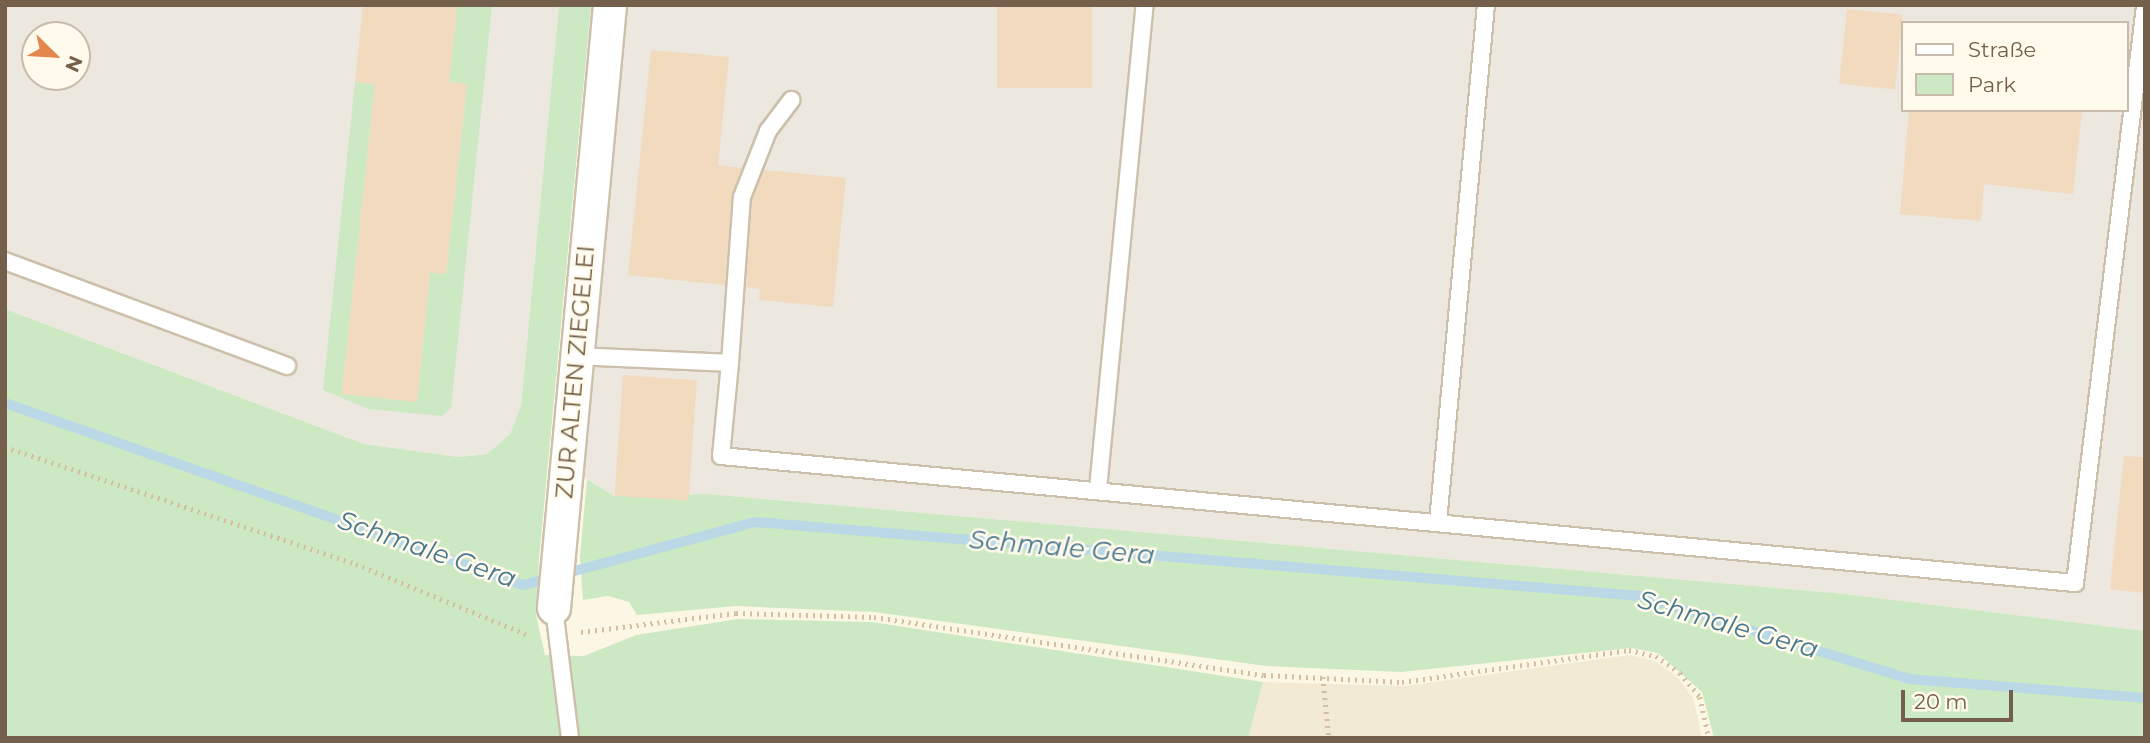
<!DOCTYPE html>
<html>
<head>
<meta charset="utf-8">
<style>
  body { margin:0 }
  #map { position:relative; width:2150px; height:743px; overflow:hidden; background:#fcf7e5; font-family:Montserrat,sans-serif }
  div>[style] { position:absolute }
  .residential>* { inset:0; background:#f3ead3 }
  .industrial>* { inset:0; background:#ece7df }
  .green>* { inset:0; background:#cde9c3 }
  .stream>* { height:10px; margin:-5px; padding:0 5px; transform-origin:5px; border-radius:5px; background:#bad8e5 }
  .building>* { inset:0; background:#f1dabd; transform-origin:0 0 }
  .path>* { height:4.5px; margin-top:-2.25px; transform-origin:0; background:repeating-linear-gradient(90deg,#d6bea0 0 2px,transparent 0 7px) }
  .roads { filter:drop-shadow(2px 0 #cdc0ab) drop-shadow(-2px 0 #cdc0ab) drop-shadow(0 2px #cdc0ab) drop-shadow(0 -2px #cdc0ab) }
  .service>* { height:16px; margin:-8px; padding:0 8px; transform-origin:8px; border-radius:8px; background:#fff }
  .minor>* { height:32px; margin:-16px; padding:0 16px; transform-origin:16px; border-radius:16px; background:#fff }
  span { translate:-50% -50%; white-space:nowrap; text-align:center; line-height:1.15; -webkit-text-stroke:5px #fffaeb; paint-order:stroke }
  .street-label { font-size:24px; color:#74604a }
  .water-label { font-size:26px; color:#47778e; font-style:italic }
  .frame { position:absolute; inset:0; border:7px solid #74604a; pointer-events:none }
  .legend { position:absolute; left:1901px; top:21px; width:228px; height:91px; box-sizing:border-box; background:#fffaeb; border:2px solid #c7bcab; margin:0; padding:9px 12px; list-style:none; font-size:21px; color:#74604a }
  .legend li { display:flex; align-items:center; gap:14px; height:35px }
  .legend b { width:35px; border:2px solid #c7bcab }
  .north { position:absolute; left:21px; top:21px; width:70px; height:70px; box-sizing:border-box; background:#fffaeb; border:2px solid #c7bcab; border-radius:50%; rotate:114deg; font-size:19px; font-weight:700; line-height:28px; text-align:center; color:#74604a }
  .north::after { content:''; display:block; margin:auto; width:24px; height:32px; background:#e4874c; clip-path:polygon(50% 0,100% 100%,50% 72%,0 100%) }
  .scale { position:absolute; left:1901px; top:690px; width:112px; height:32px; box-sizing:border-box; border:4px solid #74604a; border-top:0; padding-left:9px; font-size:21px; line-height:24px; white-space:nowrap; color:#74604a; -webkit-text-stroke:5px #fffaeb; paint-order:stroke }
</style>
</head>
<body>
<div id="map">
  <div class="residential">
    <div style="clip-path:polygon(1630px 655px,1655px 661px,1677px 677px,1693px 697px,1702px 738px,1248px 738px,1263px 682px,1404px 686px)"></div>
  </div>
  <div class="industrial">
    <div style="clip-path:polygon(evenodd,5px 5px,559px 5px,521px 406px,510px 434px,487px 454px,459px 457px,364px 444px,5px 309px,5px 5px,35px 35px,77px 35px,77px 77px,35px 77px,35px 35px)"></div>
    <div style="clip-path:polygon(evenodd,591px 5px,2145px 5px,2145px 631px,1845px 594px,708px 494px,614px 496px,553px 456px,591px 5px,1903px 23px,2127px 23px,2127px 110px,1903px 110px,1903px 23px)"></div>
  </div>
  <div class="green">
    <div style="clip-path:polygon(457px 5px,492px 5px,451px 408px,442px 416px,368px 409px,323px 390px,355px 82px,375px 84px,342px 394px,417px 401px,430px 272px,446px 274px,467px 84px,449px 82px)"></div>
    <div style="clip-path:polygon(559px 5px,591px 5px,539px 559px,536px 615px,545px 655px,584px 656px,636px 635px,738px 619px,872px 622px,1263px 682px,1248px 738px,5px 738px,5px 309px,364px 444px,459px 457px,487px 454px,510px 434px,521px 406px)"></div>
    <div style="clip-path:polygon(587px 479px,614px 496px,708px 494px,1845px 594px,2145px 631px,2145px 738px,1714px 738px,1702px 692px,1658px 653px,1631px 648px,1401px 672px,1266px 666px,874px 612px,736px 606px,637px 615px,629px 602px,608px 596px,583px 600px,580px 556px)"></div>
  </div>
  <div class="stream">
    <div style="left:5px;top:403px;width:549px;rotate:19.36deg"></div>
    <div style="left:523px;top:585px;width:240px;rotate:-15.2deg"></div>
    <div style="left:755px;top:522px;width:888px;rotate:4.78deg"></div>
    <div style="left:1640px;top:596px;width:282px;rotate:17.1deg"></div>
    <div style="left:1910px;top:679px;width:236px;rotate:4.6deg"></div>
  </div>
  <div class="building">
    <div style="clip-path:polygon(363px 5px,457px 5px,449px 82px,467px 84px,446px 274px,430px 272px,417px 402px,342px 394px,375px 84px,355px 82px)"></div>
    <div style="left:997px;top:5px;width:95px;height:83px"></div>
    <div style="left:1847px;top:9px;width:56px;height:75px;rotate:6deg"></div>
    <div style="clip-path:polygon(651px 50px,729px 57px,718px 165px,742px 168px,732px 196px,725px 285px,628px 275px)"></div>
    <div style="clip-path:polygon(1909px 110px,2082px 110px,2073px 194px,1984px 184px,1981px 221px,1900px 214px)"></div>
    <div style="clip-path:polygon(764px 170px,846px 178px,833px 307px,759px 300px,760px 289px,746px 287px,752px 199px)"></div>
    <div style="left:623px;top:375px;width:74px;height:121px;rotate:4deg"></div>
    <div style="clip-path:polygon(2124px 456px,2145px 457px,2145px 593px,2110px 589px)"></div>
  </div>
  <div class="path">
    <div style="left:5px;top:447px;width:370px;rotate:18.4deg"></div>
    <div style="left:356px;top:564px;width:189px;rotate:22.4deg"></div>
    <div style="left:581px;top:632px;width:156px;rotate:-7deg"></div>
    <div style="left:736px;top:613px;width:138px;rotate:1.7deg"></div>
    <div style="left:874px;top:617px;width:394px;rotate:8.5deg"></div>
    <div style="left:1264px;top:675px;width:138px;rotate:2.9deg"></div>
    <div style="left:1402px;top:682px;width:229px;rotate:-8deg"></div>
    <div style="left:1629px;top:650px;width:28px;rotate:13deg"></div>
    <div style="left:1656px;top:656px;width:29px;rotate:35deg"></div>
    <div style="left:1680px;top:673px;width:31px;rotate:50deg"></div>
    <div style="left:1700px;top:697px;width:42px;rotate:77.6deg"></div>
    <div style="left:1323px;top:677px;width:61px;rotate:84.4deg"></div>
  </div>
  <div class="roads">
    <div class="service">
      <div style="left:5px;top:261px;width:301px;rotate:20.4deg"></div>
      <div style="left:577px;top:356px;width:153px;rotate:2.6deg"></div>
      <div style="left:730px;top:363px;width:93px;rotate:95.5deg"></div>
      <div style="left:721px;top:456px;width:1360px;rotate:5.36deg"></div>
      <div style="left:2075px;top:583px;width:581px;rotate:-83.08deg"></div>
      <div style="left:730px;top:363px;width:166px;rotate:-85.9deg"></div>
      <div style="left:742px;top:197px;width:71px;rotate:-68.5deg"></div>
      <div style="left:768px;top:131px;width:39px;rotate:-53deg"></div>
      <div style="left:1098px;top:489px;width:486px;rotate:-84.5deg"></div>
      <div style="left:1438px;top:522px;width:519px;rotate:-84.7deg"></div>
      <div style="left:554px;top:608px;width:131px;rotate:83deg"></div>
    </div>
    <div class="minor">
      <div style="left:554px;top:608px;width:606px;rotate:-84.69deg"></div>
    </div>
  </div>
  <div class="street-label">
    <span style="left:575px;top:372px;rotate:-85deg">ZUR ALTEN ZIEGELEI</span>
  </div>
  <div class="water-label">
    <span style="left:1062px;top:548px;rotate:5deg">Schmale Gera</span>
    <span style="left:427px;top:550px;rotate:19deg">Schmale Gera</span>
    <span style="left:1728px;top:625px;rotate:16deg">Schmale Gera</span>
  </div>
  <div class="frame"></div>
  <ul class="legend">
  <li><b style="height:9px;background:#fff"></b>Straße</li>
  <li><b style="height:19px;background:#cde9c3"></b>Park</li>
  </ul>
  <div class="north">N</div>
  <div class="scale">20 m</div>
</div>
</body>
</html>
